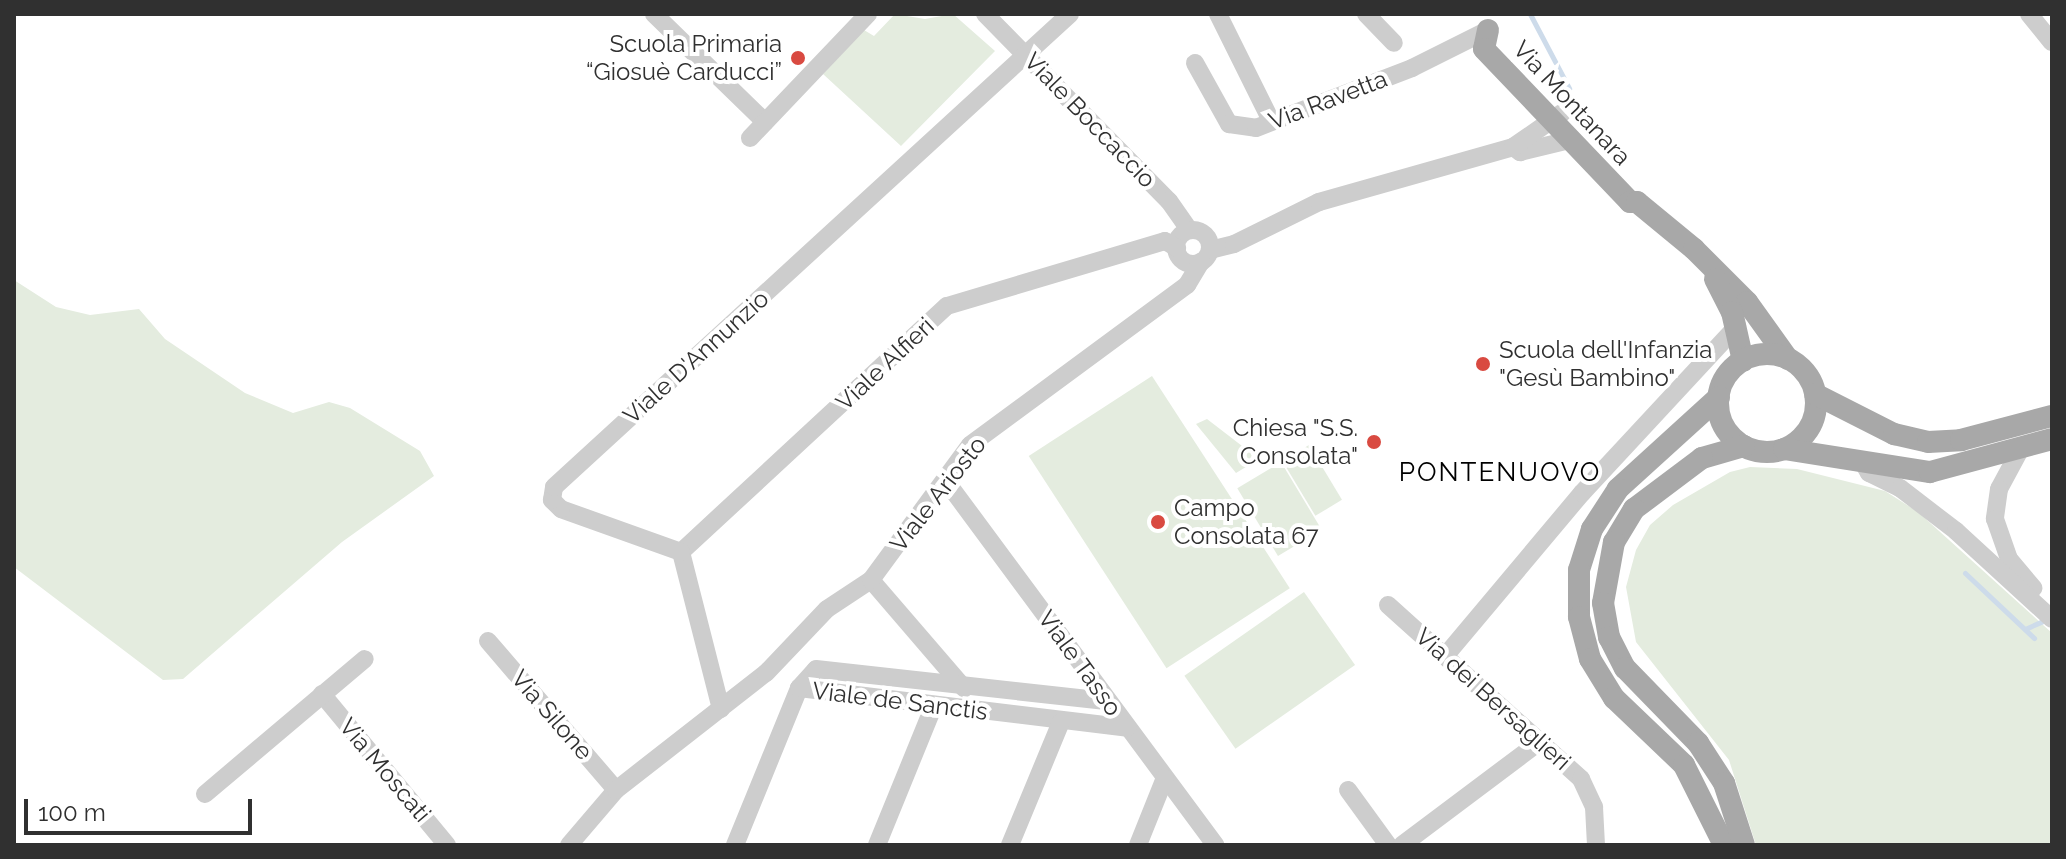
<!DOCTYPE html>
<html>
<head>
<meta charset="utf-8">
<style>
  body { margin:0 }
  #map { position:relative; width:2066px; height:859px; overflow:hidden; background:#fff; font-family:Raleway,sans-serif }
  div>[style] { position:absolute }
  .green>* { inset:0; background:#e4ecdf; transform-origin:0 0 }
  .stream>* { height:5px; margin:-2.5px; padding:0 2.5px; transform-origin:2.5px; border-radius:2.5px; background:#cddbea }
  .minor>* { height:18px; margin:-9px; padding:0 9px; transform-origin:9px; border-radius:9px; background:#cdcdcd }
  .minor>.ring { margin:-9px; padding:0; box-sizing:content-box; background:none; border:18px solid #cdcdcd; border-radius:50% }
  .major>* { height:22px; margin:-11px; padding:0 11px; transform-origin:11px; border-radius:11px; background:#a8a8a8 }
  .major>.ring { margin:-11px; padding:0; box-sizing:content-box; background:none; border:22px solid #a8a8a8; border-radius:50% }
  .dots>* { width:22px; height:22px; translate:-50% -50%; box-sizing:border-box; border:4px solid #fff; border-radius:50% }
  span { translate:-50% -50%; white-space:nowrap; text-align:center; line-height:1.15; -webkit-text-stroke:8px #fff; paint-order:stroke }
  .poi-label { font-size:24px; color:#303030 }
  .right { translate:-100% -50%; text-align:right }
  .left { translate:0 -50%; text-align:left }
  .street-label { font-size:24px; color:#303030 }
  .neighbourhood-label { font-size:26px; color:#000; letter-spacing:2px }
  .frame { position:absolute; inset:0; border:16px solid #303030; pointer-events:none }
  .scale { position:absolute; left:24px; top:799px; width:228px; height:36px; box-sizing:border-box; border:4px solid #303030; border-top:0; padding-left:10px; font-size:24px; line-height:28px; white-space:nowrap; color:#303030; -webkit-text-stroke:6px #fff; paint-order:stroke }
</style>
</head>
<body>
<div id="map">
  <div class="green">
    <div style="clip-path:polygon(895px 14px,925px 19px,953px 14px,995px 51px,901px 146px,823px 74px,864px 30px,874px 36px)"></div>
    <div style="clip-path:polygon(14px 280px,56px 307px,90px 315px,139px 309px,165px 339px,245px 393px,293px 413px,329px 402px,350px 408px,420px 451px,434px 476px,342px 542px,183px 679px,163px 680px,14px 567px)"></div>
    <div style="left:1152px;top:376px;width:253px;height:147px;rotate:57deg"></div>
    <div style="clip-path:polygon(1207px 419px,1259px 459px,1236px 473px,1196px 424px)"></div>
    <div style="left:1309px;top:445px;width:64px;height:31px;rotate:59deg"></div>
    <div style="left:1281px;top:462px;width:79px;height:51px;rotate:59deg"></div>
    <div style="clip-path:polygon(1750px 467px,1797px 469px,1885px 491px,1918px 512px,2052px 633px,2052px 845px,1756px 845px,1729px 760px,1636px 642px,1626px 587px,1636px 550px,1650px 525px,1673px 505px,1730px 472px)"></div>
    <div style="left:1304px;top:592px;width:89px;height:146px;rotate:55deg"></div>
  </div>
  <div class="stream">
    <div style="left:1530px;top:14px;width:84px;rotate:62.2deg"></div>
    <div style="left:1965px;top:573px;width:95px;rotate:43.3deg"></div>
    <div style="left:2025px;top:629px;width:20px;rotate:-24deg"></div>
  </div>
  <div class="minor">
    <div style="left:654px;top:14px;width:155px;rotate:44.2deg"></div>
    <div style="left:985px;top:14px;width:262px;rotate:45.5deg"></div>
    <div style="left:1169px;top:201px;width:35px;rotate:55deg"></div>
    <div style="left:1218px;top:14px;width:119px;rotate:63.6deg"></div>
    <div style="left:1366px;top:14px;width:40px;rotate:46deg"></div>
    <div style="left:2029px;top:14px;width:36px;rotate:51deg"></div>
    <div style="left:1195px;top:63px;width:70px;rotate:60.9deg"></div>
    <div style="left:1229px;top:124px;width:27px;rotate:8deg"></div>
    <div style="left:1256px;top:128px;width:167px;rotate:-21deg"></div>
    <div style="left:1412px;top:68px;width:85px;rotate:-26.6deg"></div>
    <div style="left:750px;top:138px;width:171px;rotate:-46.4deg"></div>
    <div style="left:1513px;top:147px;width:9px;rotate:36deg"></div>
    <div style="left:1520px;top:152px;width:51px;rotate:-13.5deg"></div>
    <div class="ring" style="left:1176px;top:230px;width:16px;height:16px"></div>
    <div style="left:1210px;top:250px;width:25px;rotate:-14deg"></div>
    <div style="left:1234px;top:244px;width:95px;rotate:-26.3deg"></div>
    <div style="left:1319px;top:202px;width:202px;rotate:-15.8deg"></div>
    <div style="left:1513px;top:147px;width:60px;rotate:-34.8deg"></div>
    <div style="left:2020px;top:450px;width:44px;rotate:118.3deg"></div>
    <div style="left:1999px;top:489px;width:30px;rotate:98deg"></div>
    <div style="left:1995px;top:519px;width:42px;rotate:70.7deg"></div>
    <div style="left:2009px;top:559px;width:38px;rotate:50deg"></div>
    <div style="left:1862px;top:461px;width:14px;rotate:60deg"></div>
    <div style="left:1869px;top:473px;width:34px;rotate:26deg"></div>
    <div style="left:1900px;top:488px;width:71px;rotate:37.5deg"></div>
    <div style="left:1956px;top:531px;width:130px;rotate:42.5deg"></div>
    <div style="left:946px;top:481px;width:453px;rotate:53.5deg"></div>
    <div style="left:681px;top:552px;width:362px;rotate:-42.8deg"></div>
    <div style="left:947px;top:306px;width:227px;rotate:-16.6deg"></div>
    <div style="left:1165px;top:241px;width:14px;rotate:30deg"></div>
    <div style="left:871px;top:580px;width:143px;rotate:49.3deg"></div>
    <div style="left:1388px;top:605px;width:260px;rotate:42deg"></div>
    <div style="left:1581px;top:779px;width:31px;rotate:65deg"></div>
    <div style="left:1594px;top:807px;width:38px;rotate:87deg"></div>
    <div style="left:488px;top:641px;width:196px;rotate:49.3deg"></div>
    <div style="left:1446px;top:655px;width:212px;rotate:-50deg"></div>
    <div style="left:1582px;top:493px;width:228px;rotate:-47.1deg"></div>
    <div style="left:799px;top:688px;width:331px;rotate:6.9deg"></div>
    <div style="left:322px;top:694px;width:196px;rotate:50.4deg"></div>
    <div style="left:721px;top:709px;width:162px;rotate:-104.3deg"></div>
    <div style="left:681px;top:552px;width:127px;rotate:-160.3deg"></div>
    <div style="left:561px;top:509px;width:13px;rotate:-135deg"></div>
    <div style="left:552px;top:500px;width:13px;rotate:-81deg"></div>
    <div style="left:554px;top:487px;width:700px;rotate:-42.51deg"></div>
    <div style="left:1348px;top:790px;width:68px;rotate:54deg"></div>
    <div style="left:205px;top:794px;width:209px;rotate:-40.2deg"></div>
    <div style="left:569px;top:845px;width:72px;rotate:-49.5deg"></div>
    <div style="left:616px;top:790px;width:190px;rotate:-38deg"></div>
    <div style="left:766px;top:673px;width:88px;rotate:-46.4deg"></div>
    <div style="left:827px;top:609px;width:53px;rotate:-33.4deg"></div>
    <div style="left:871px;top:580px;width:167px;rotate:-53.7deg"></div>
    <div style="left:970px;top:445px;width:270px;rotate:-36.4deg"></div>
    <div style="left:1187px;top:285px;width:27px;rotate:-59deg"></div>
    <div style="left:735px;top:845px;width:170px;rotate:-67.8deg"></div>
    <div style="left:799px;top:688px;width:25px;rotate:-48deg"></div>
    <div style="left:816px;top:669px;width:294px;rotate:6.3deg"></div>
    <div style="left:877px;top:845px;width:151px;rotate:-67.8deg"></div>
    <div style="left:1010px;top:845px;width:133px;rotate:-67.5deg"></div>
    <div style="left:1138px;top:845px;width:72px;rotate:-68.1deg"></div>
    <div style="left:1402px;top:845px;width:171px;rotate:-36.9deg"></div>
  </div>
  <div class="major">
    <div style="left:1488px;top:30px;width:19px;rotate:102deg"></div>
    <div style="left:1484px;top:49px;width:211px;rotate:46.3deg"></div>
    <div style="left:1630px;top:202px;width:7px"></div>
    <div style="left:1637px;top:202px;width:74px;rotate:39.5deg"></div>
    <div style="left:1694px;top:249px;width:75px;rotate:45deg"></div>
    <div style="left:1747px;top:302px;width:70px;rotate:54.3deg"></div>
    <div style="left:1715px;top:279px;width:37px;rotate:63deg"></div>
    <div style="left:1732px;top:312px;width:50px;rotate:77.3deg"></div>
    <div class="ring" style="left:1718px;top:354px;width:76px;height:76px"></div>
    <div style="left:1815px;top:394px;width:89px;rotate:26.9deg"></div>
    <div style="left:1894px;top:434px;width:35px;rotate:13deg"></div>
    <div style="left:1928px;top:442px;width:33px;rotate:-3deg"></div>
    <div style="left:1961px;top:440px;width:94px;rotate:-14.8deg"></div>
    <div style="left:1719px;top:397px;width:137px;rotate:137.7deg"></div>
    <div style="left:1618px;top:489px;width:48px;rotate:123deg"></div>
    <div style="left:1592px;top:529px;width:43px;rotate:107.6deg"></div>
    <div style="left:1579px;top:570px;width:47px;rotate:90deg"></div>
    <div style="left:1579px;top:617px;width:43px;rotate:75.3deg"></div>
    <div style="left:1590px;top:659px;width:46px;rotate:58.4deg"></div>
    <div style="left:1614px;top:698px;width:97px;rotate:43.7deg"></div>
    <div style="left:1684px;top:765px;width:89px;rotate:63.4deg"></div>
    <div style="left:1744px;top:446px;width:44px;rotate:164.1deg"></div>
    <div style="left:1702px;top:458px;width:85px;rotate:143.1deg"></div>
    <div style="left:1634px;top:509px;width:39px;rotate:121deg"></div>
    <div style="left:1614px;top:542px;width:62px;rotate:100.2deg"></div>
    <div style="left:1603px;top:603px;width:35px;rotate:80deg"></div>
    <div style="left:1609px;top:637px;width:35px;rotate:63deg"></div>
    <div style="left:1625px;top:668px;width:105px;rotate:45.8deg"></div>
    <div style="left:1698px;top:743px;width:48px;rotate:57deg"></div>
    <div style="left:1724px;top:783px;width:65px;rotate:72.1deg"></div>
    <div style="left:1784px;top:449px;width:148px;rotate:9deg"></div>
    <div style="left:1930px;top:472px;width:126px;rotate:-15.1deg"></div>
  </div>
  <div class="dots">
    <div style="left:798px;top:58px;background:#d94a41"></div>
    <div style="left:1483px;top:364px;background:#d94a41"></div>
    <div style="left:1374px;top:442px;background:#d94a41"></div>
    <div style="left:1158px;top:522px;background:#d94a41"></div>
  </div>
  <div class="poi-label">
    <span class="right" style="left:782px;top:58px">Scuola Primaria<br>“Giosuè Carducci”</span>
    <span class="left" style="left:1499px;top:364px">Scuola dell'Infanzia<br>"Gesù Bambino"</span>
    <span class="right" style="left:1358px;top:442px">Chiesa "S.S.<br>Consolata"</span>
    <span class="left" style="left:1174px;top:522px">Campo<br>Consolata 67</span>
  </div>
  <div class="street-label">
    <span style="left:1328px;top:100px;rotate:-21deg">Via Ravetta</span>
    <span style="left:1572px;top:103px;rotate:47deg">Via Montanara</span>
    <span style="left:1090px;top:120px;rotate:46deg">Viale Boccaccio</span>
    <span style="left:696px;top:357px;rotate:-42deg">Viale D'Annunzio</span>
    <span style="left:885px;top:364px;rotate:-43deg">Viale Alfieri</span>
    <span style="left:938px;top:494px;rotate:-52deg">Viale Ariosto</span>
    <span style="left:1080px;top:663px;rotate:54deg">Viale Tasso</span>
    <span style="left:1493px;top:699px;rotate:42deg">Via dei Bersaglieri</span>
    <span style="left:900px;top:701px;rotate:7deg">Viale de Sanctis</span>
    <span style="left:552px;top:715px;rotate:49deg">Via Silone</span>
    <span style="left:385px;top:770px;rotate:50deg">Via Moscati</span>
  </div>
  <div class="neighbourhood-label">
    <span style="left:1500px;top:473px">PONTENUOVO</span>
  </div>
  <div class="frame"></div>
  <div class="scale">100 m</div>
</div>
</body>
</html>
